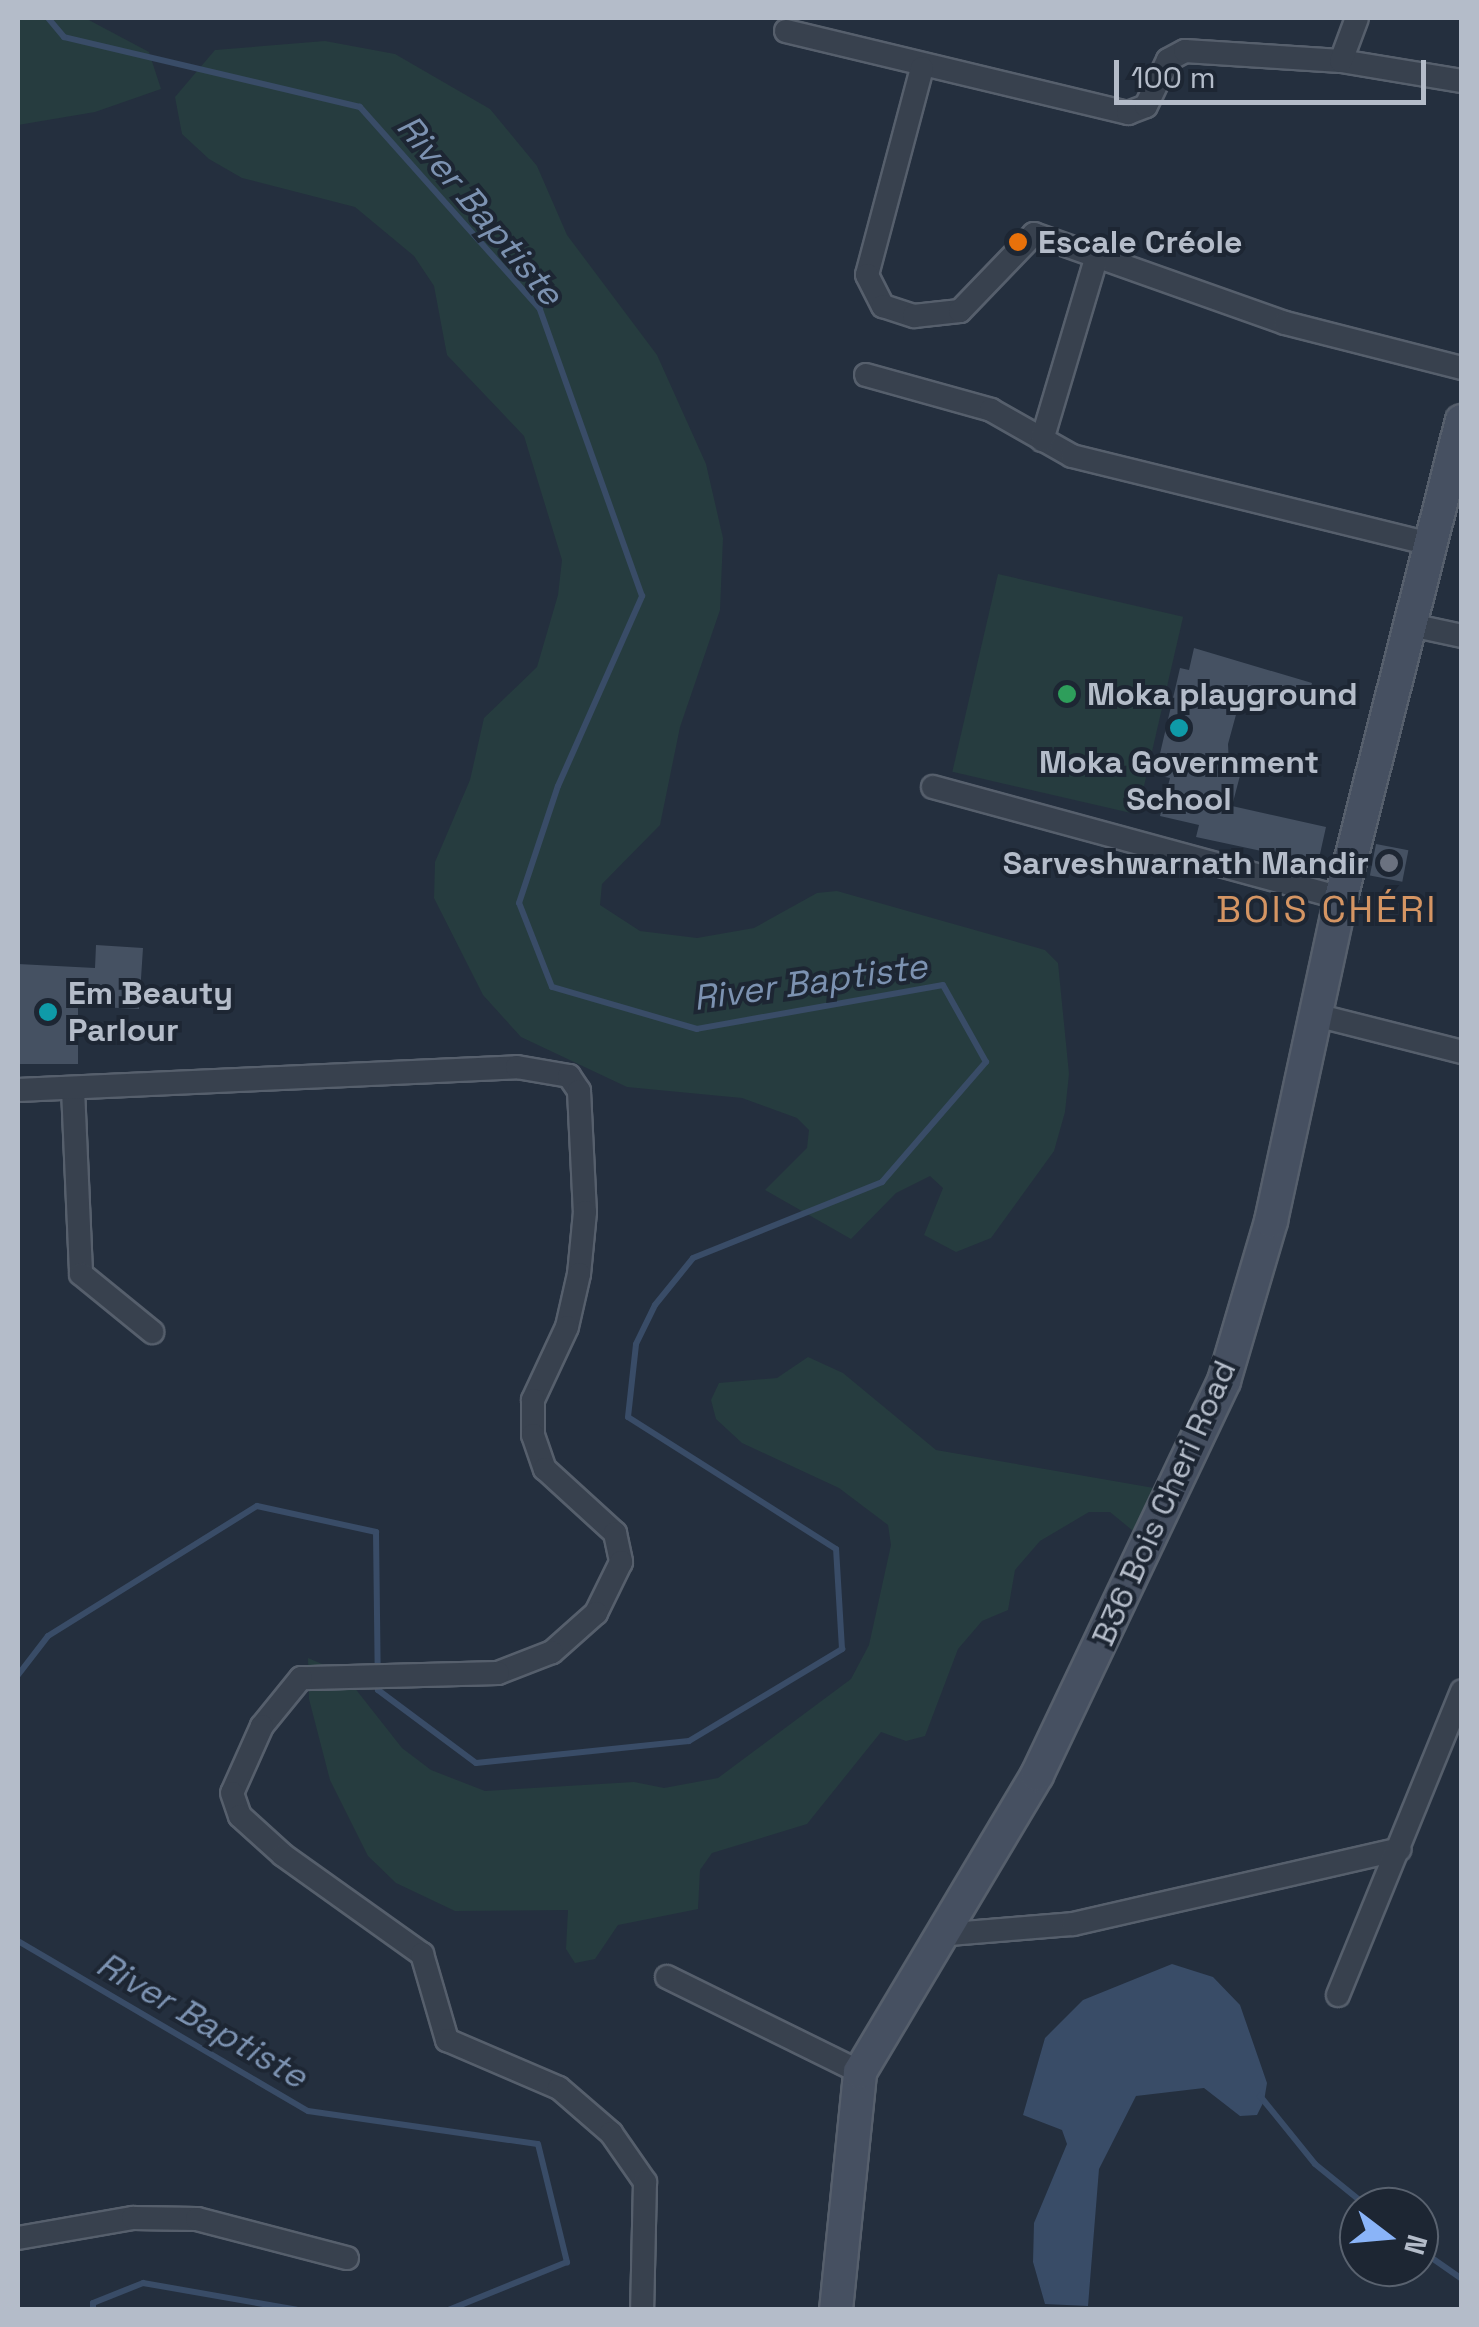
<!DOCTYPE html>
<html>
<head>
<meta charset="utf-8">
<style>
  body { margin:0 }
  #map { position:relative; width:1479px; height:2327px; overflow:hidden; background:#242f3e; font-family:"Space Grotesk",sans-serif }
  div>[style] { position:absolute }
  .green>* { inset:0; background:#263c3f; transform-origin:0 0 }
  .water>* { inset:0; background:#394c67 }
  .stream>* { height:6px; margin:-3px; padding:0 3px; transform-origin:3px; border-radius:3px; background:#394c67 }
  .building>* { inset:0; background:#455162; transform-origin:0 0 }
  .roads { filter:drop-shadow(2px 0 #565f6c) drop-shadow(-2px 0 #565f6c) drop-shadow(0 2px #565f6c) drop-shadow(0 -2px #565f6c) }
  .minor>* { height:22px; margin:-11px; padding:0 11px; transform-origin:11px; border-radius:11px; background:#38414e }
  .secondary>* { height:32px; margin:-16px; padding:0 16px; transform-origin:16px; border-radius:16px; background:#465061 }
  .dots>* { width:28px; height:28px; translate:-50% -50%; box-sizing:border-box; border:5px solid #1d2633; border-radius:50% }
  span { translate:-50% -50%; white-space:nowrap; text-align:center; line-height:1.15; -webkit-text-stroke:8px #1d2633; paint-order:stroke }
  .poi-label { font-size:32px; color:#b4bcc9; font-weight:700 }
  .left { translate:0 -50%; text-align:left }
  .right { translate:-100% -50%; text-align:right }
  .street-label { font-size:32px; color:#b4bcc9 }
  .water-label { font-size:35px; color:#7c92b1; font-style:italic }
  .quarter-label { font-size:38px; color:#d59563; letter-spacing:2.5px }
  .frame { position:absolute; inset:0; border:20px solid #b4bcc9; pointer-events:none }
  .north { position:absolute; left:1339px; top:2187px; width:100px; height:100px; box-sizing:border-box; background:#1d2633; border:2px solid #59626f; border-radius:50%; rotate:106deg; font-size:28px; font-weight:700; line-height:40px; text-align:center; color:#b4bcc9 }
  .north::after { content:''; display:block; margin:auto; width:35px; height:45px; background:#8ab4f8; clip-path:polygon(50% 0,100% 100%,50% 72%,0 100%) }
  .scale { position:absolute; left:1114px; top:60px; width:312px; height:45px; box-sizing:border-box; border:5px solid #b4bcc9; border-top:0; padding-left:12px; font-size:30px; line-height:35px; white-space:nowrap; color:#b4bcc9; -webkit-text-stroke:8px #1d2633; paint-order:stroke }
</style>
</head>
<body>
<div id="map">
  <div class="green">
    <div style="clip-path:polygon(18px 18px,85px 18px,149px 52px,161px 89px,95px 112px,18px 125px)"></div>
    <div style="clip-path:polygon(325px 41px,395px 54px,490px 109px,537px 166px,567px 235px,657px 355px,706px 464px,723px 538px,720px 610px,680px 727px,660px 825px,602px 884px,600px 905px,640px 931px,697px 938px,754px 928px,817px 893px,837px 891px,1045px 950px,1058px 963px,1069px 1074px,1065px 1112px,1054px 1151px,991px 1238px,956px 1252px,924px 1235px,943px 1188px,930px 1176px,896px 1193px,851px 1239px,765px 1190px,807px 1148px,809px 1130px,797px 1118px,742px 1098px,627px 1087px,521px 1037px,483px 995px,434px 898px,435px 862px,470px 780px,484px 718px,537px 667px,558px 595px,562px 560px,524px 436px,447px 355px,434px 286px,414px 256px,355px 207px,242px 178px,209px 159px,182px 134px,175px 97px,215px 50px)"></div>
    <div style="left:998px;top:574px;width:190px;height:203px;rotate:13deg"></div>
    <div style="clip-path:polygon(808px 1357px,843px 1373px,936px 1450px,1154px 1488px,1163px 1505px,1138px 1535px,1110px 1512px,1089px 1512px,1040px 1541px,1015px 1570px,1008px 1610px,982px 1621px,958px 1649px,925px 1736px,906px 1741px,881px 1732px,807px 1824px,712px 1853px,700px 1870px,698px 1909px,618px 1925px,595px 1959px,575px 1963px,566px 1949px,568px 1910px,455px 1911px,396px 1883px,368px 1856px,330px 1780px,309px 1699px,308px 1658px,343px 1673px,402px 1748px,431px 1770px,485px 1791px,634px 1782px,664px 1788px,718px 1778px,851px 1679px,869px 1645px,891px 1545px,888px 1525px,839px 1488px,742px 1443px,716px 1419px,711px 1400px,719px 1383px,777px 1378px)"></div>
  </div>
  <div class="water">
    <div style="clip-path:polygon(1172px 1964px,1213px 1977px,1240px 2005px,1267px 2083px,1264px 2101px,1257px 2115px,1240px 2116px,1204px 2088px,1136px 2096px,1099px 2169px,1088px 2306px,1045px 2304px,1033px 2262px,1034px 2223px,1067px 2144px,1062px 2130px,1023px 2115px,1045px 2038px,1083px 2000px)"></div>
  </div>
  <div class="stream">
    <div style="left:18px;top:1675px;width:49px;rotate:-52.4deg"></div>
    <div style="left:48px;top:1636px;width:246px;rotate:-31.9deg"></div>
    <div style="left:257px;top:1506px;width:122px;rotate:12.3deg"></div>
    <div style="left:376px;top:1532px;width:158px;rotate:89.3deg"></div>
    <div style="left:378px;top:1690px;width:122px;rotate:36.7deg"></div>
    <div style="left:476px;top:1763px;width:214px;rotate:-5.9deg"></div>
    <div style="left:689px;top:1741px;width:179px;rotate:-31deg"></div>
    <div style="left:842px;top:1649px;width:100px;rotate:-93.4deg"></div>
    <div style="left:836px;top:1549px;width:246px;rotate:-147.6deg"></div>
    <div style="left:628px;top:1417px;width:73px;rotate:-83.7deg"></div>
    <div style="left:636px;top:1344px;width:43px;rotate:-64deg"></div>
    <div style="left:655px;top:1305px;width:60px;rotate:-51deg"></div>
    <div style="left:693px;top:1258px;width:204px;rotate:-21.9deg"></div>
    <div style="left:882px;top:1182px;width:159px;rotate:-49.1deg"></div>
    <div style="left:986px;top:1062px;width:88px;rotate:-119.2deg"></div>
    <div style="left:943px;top:985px;width:250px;rotate:169.9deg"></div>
    <div style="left:697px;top:1029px;width:151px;rotate:-163.8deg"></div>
    <div style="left:552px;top:987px;width:90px;rotate:-111.4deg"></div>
    <div style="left:519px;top:903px;width:123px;rotate:-71.6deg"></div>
    <div style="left:558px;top:786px;width:208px;rotate:-66.1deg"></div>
    <div style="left:642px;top:596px;width:305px;rotate:-109.6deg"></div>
    <div style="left:540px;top:309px;width:271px;rotate:-131.7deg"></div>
    <div style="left:360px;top:107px;width:304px;rotate:-166.7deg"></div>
    <div style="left:64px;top:37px;width:25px;rotate:-130deg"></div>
    <div style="left:18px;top:1941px;width:336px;rotate:30.4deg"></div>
    <div style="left:308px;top:2111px;width:232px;rotate:8.2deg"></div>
    <div style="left:538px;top:2144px;width:122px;rotate:76.2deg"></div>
    <div style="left:567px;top:2262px;width:128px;rotate:158deg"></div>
    <div style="left:1260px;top:2096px;width:87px;rotate:51deg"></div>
    <div style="left:1315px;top:2164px;width:68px;rotate:39.1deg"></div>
    <div style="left:1419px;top:2249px;width:52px;rotate:34.9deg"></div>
    <div style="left:93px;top:2310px;width:7px;rotate:-90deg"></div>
    <div style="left:93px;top:2303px;width:54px;rotate:-21.8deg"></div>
    <div style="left:143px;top:2283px;width:156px;rotate:9.9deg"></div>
  </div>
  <div class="building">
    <div style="clip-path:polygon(1194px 648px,1312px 683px,1306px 704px,1243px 689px,1228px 744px,1229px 765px,1242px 768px,1232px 806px,1326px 827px,1318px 863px,1196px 837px,1199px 825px,1160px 816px,1170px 778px,1155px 775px,1180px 668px,1189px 670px)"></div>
    <div style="left:1376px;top:844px;width:33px;height:32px;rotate:11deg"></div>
    <div style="clip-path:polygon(96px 945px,143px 948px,139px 1009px,78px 1006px,78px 1064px,18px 1064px,18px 964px,95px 968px)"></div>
  </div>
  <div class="roads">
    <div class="minor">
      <div style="left:786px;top:31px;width:352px;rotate:13.5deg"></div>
      <div style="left:1128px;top:113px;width:19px;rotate:-21deg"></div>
      <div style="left:1146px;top:106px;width:51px;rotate:-64.4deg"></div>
      <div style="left:1168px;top:60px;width:19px;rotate:-28deg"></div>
      <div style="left:1185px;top:51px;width:156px;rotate:3.7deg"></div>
      <div style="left:1341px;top:61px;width:123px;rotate:9.4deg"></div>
      <div style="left:1341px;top:61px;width:46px;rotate:-69.6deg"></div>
      <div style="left:922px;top:68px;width:214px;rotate:104.9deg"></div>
      <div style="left:867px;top:275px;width:35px;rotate:63deg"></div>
      <div style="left:883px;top:306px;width:33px;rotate:18deg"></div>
      <div style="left:914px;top:316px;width:46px;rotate:-6.2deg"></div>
      <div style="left:960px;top:311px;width:107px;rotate:-46.1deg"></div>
      <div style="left:1034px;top:234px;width:266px;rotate:19.5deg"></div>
      <div style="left:1285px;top:323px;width:183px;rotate:14.3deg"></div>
      <div style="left:866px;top:375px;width:130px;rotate:15.6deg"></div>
      <div style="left:991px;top:410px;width:93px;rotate:29.6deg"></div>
      <div style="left:1072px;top:456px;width:370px;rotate:13.8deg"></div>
      <div style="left:1042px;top:440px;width:196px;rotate:-73.4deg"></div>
      <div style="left:1411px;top:625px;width:52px;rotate:12.2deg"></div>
      <div style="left:933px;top:787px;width:423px;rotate:15.2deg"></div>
      <div style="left:1316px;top:1015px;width:151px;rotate:14.2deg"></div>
      <div style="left:73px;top:1089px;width:185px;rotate:87.5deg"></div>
      <div style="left:81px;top:1274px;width:92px;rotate:39.2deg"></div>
      <div style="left:18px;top:1090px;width:500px;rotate:-2.6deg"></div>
      <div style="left:517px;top:1067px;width:53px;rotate:9.8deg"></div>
      <div style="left:569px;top:1076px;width:18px;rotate:56deg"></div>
      <div style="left:579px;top:1091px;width:121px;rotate:87.2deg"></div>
      <div style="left:585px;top:1212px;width:62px;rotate:95.5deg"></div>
      <div style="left:579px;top:1274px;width:54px;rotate:102.8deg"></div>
      <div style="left:567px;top:1327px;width:81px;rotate:115deg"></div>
      <div style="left:533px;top:1400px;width:35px;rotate:90deg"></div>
      <div style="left:533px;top:1435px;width:36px;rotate:71deg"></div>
      <div style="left:545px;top:1469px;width:95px;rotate:42.4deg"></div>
      <div style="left:615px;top:1533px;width:30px;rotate:78deg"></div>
      <div style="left:621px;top:1562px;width:57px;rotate:116.1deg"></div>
      <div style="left:596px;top:1613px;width:59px;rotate:138.4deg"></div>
      <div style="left:552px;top:1652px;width:58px;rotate:158.7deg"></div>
      <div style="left:498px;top:1673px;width:197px;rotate:178.5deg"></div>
      <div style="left:301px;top:1678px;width:62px;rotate:129.1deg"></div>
      <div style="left:262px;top:1726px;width:73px;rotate:114.1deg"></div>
      <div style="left:232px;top:1793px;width:24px;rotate:71deg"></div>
      <div style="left:240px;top:1816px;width:58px;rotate:42.2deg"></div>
      <div style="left:283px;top:1855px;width:171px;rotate:35.5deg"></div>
      <div style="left:422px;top:1954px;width:90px;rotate:73.8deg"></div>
      <div style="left:447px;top:2040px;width:122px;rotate:23.2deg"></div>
      <div style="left:559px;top:2088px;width:69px;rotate:40.9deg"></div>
      <div style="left:611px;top:2133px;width:60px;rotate:55.2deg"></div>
      <div style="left:645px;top:2182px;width:128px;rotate:91.3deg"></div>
      <div style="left:939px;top:1935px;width:134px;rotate:-4.7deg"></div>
      <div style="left:1073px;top:1924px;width:335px;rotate:-12.9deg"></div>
      <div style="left:667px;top:1977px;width:215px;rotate:26.2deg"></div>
      <div style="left:1338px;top:1995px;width:328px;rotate:-67.8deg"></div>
      <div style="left:18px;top:2238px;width:117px;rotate:-9.9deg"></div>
      <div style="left:133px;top:2218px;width:64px;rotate:0.9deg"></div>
      <div style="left:197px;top:2219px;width:155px;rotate:14.6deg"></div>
    </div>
    <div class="secondary">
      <div style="left:836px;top:2310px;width:239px;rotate:-84.2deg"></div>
      <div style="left:860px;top:2072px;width:346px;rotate:-59.2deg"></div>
      <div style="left:1037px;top:1775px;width:436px;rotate:-64.6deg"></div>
      <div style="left:1224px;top:1381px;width:167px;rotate:-73.6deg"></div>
      <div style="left:1271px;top:1221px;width:330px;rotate:-77.8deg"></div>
      <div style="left:1341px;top:898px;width:492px;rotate:-75.8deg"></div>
    </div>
  </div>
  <div class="dots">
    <div style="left:1018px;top:242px;background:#e8710a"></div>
    <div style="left:1067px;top:694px;background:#2e9e5b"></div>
    <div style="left:1179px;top:728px;background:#0f9aa8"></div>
    <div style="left:1389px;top:863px;background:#6b7280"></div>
    <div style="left:48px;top:1012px;background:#0f9aa8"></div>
  </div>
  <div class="poi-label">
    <span class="left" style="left:1038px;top:242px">Escale Créole</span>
    <span class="left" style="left:1087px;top:694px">Moka playground</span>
    <span style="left:1179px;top:781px">Moka Government<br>School</span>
    <span class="right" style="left:1369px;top:863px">Sarveshwarnath Mandir</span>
    <span class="left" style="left:68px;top:1012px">Em Beauty<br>Parlour</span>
  </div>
  <div class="street-label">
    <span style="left:1164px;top:1503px;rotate:-66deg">B36 Bois Cheri Road</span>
  </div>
  <div class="water-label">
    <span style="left:480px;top:210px;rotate:50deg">River Baptiste</span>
    <span style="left:810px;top:982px;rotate:-8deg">River Baptiste</span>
    <span style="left:202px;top:2020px;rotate:30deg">River Baptiste</span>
  </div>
  <div class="quarter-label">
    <span style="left:1327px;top:910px">BOIS CHÉRI</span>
  </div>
  <div class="frame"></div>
  <div class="north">N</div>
  <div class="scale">100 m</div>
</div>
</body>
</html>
